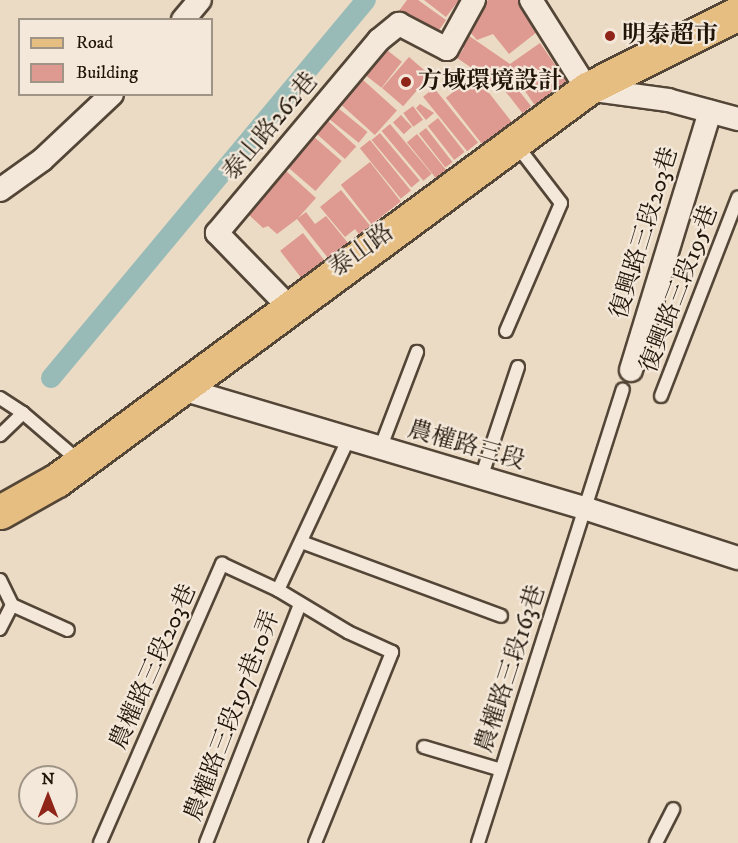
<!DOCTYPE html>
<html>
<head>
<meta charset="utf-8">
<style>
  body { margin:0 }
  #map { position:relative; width:738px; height:843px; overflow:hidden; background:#ecdbc4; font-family:"IM FELL DW Pica","Noto Serif TC",serif }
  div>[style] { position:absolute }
  .canal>* { height:20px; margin:-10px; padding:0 10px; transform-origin:10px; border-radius:10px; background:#99bbb7 }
  .building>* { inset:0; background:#de9990; transform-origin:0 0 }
  .roads { filter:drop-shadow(2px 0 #534637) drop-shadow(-2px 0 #534637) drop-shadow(0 2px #534637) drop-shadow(0 -2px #534637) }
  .lane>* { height:12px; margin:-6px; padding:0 6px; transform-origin:6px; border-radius:6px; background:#f3e8d9 }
  .street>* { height:22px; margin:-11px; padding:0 11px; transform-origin:11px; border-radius:11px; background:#f3e8d9 }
  .primary>* { height:33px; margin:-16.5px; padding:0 16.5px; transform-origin:16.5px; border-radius:16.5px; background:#e6be82 }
  .dots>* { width:16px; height:16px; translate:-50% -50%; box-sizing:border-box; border:3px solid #f3e8d9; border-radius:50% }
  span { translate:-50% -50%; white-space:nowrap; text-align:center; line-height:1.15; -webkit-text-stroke:4.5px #f3e8d9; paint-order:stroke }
  .poi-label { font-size:24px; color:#201508; font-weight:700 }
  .left { translate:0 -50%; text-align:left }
  .street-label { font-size:24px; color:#201508 }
  .legend { position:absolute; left:18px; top:18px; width:195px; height:78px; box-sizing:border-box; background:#f3e8d9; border:2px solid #9f9485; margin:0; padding:8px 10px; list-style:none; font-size:18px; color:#201508 }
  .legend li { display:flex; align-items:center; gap:12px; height:30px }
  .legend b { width:30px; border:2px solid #9f9485 }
  .north { position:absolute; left:18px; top:765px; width:60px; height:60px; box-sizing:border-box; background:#f3e8d9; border:2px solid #9f9485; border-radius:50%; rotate:0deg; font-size:16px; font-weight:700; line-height:24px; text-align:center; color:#201508 }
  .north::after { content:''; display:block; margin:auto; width:21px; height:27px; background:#8f2418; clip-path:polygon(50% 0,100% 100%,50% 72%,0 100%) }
</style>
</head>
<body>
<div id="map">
  <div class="canal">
    <div style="left:51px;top:378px;width:492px;rotate:-50.2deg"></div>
  </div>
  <div class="building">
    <div style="clip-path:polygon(407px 0,418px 0,446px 20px,432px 40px,396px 15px)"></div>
    <div style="clip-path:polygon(424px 0,459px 0,446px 17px)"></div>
    <div style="clip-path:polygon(488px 0,518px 0,537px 32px,509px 54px,493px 34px,477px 40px,467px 29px)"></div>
    <div style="clip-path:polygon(462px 31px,510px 64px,540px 43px,569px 85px,536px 107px,509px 68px,497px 85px,457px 58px,464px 48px,455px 41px)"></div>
    <div style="left:383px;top:47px;width:24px;height:33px;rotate:38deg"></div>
    <div style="left:409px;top:57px;width:28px;height:41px;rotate:41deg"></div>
    <div style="left:475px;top:75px;width:65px;height:37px;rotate:52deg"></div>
    <div style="left:509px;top:78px;width:36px;height:11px;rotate:52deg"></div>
    <div style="left:362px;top:79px;width:47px;height:33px;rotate:42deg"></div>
    <div style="left:434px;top:88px;width:70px;height:14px;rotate:51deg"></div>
    <div style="clip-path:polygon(420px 104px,434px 113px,426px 120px,416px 108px)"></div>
    <div style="left:413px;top:106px;width:17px;height:12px;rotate:54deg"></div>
    <div style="left:338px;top:108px;width:38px;height:14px;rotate:39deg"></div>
    <div style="left:401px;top:115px;width:16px;height:11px;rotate:47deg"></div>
    <div style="left:438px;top:118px;width:43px;height:13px;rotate:52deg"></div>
    <div style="left:328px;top:121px;width:38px;height:17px;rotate:42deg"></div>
    <div style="left:390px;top:124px;width:65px;height:11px;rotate:50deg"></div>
    <div style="left:426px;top:128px;width:43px;height:9px;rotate:52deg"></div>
    <div style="left:380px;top:133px;width:62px;height:11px;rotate:50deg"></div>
    <div style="left:417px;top:134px;width:46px;height:13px;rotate:51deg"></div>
    <div style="left:313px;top:136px;width:38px;height:40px;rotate:41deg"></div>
    <div style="left:370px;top:140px;width:65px;height:13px;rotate:51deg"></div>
    <div style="left:370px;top:162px;width:50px;height:37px;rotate:52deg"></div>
    <div style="clip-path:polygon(285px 170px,316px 198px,298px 218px,306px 212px,315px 224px,326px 216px,348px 243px,328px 258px,297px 219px,277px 234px,268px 226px,263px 228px,248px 214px)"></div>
    <div style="clip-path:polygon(341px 190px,372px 228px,361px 237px,355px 229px,345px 237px,320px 207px)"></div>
    <div style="left:303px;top:233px;width:37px;height:29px;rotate:52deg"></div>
  </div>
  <div class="roads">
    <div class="lane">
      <div style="left:506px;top:331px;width:139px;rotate:-66.7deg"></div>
      <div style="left:561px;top:203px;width:76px;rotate:-127.5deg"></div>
      <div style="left:661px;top:396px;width:213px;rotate:-68.8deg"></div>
      <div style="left:0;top:398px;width:27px;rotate:33deg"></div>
      <div style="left:23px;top:413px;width:32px;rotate:136deg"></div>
      <div style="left:23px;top:413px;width:74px;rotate:40.6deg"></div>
      <div style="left:380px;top:449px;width:104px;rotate:-69.1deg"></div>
      <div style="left:481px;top:478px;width:117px;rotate:-71.6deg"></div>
      <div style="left:304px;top:543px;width:210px;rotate:20.3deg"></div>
      <div style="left:0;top:580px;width:28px;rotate:64deg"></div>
      <div style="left:12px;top:605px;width:27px;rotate:117deg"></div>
      <div style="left:12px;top:605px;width:61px;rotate:24.1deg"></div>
      <div style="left:424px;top:747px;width:80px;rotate:16.6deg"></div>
      <div style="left:100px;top:843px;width:305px;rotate:-66.4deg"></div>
      <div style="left:222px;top:564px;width:62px;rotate:24.9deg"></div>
      <div style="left:206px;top:843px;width:257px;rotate:-68.5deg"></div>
      <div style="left:315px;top:843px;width:206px;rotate:-68deg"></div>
      <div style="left:392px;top:652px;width:48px;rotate:-155.6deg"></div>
      <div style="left:348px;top:632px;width:82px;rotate:-149deg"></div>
      <div style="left:278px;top:590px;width:166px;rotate:-65deg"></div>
      <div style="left:478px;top:843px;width:476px;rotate:-72.3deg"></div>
      <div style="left:656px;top:843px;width:38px;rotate:-63deg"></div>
    </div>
    <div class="street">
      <div style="left:531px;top:0;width:105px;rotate:57.8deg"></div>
      <div style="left:587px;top:89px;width:82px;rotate:7.7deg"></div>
      <div style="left:668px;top:100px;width:73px;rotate:15.2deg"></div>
      <div style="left:183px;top:20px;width:26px;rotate:-50deg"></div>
      <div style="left:0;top:190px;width:52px;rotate:-35.5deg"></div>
      <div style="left:42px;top:160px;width:96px;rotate:-43.3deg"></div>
      <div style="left:288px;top:306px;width:102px;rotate:-134.2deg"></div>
      <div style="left:217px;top:233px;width:252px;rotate:-50deg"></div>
      <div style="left:379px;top:40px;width:26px;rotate:-39deg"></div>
      <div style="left:399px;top:24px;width:54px;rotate:27.5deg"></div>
      <div style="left:447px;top:49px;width:56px;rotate:-61.1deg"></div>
      <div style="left:631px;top:370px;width:270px;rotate:-73deg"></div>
      <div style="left:179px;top:388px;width:422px;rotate:16.5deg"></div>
      <div style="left:584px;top:508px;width:162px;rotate:18deg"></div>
    </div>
    <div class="primary">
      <div style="left:0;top:512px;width:65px;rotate:-29.3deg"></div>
      <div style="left:57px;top:480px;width:659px;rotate:-36.42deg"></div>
      <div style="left:587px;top:89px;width:169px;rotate:-26.7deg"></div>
    </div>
  </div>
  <div class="dots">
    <div style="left:610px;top:36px;background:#8f2418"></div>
    <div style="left:406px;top:82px;background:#8f2418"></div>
  </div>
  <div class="poi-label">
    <span class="left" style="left:622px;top:36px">明泰超市</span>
    <span class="left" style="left:418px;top:82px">方域環境設計</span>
  </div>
  <div class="street-label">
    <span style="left:271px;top:127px;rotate:-50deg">泰山路262巷</span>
    <span style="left:645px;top:233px;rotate:-73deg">復興路三段203巷</span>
    <span style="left:362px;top:251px;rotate:-36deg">泰山路</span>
    <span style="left:680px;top:289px;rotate:-69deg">復興路三段195巷</span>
    <span style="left:466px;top:446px;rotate:16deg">農權路三段</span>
    <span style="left:154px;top:667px;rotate:-66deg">農權路三段203巷</span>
    <span style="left:511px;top:669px;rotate:-72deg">農權路三段163巷</span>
    <span style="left:233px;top:716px;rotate:-69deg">農權路三段197巷10弄</span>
  </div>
  <ul class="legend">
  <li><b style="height:8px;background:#e6be82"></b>Road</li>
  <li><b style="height:16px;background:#de9990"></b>Building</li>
  </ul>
  <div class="north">N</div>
</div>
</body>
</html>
